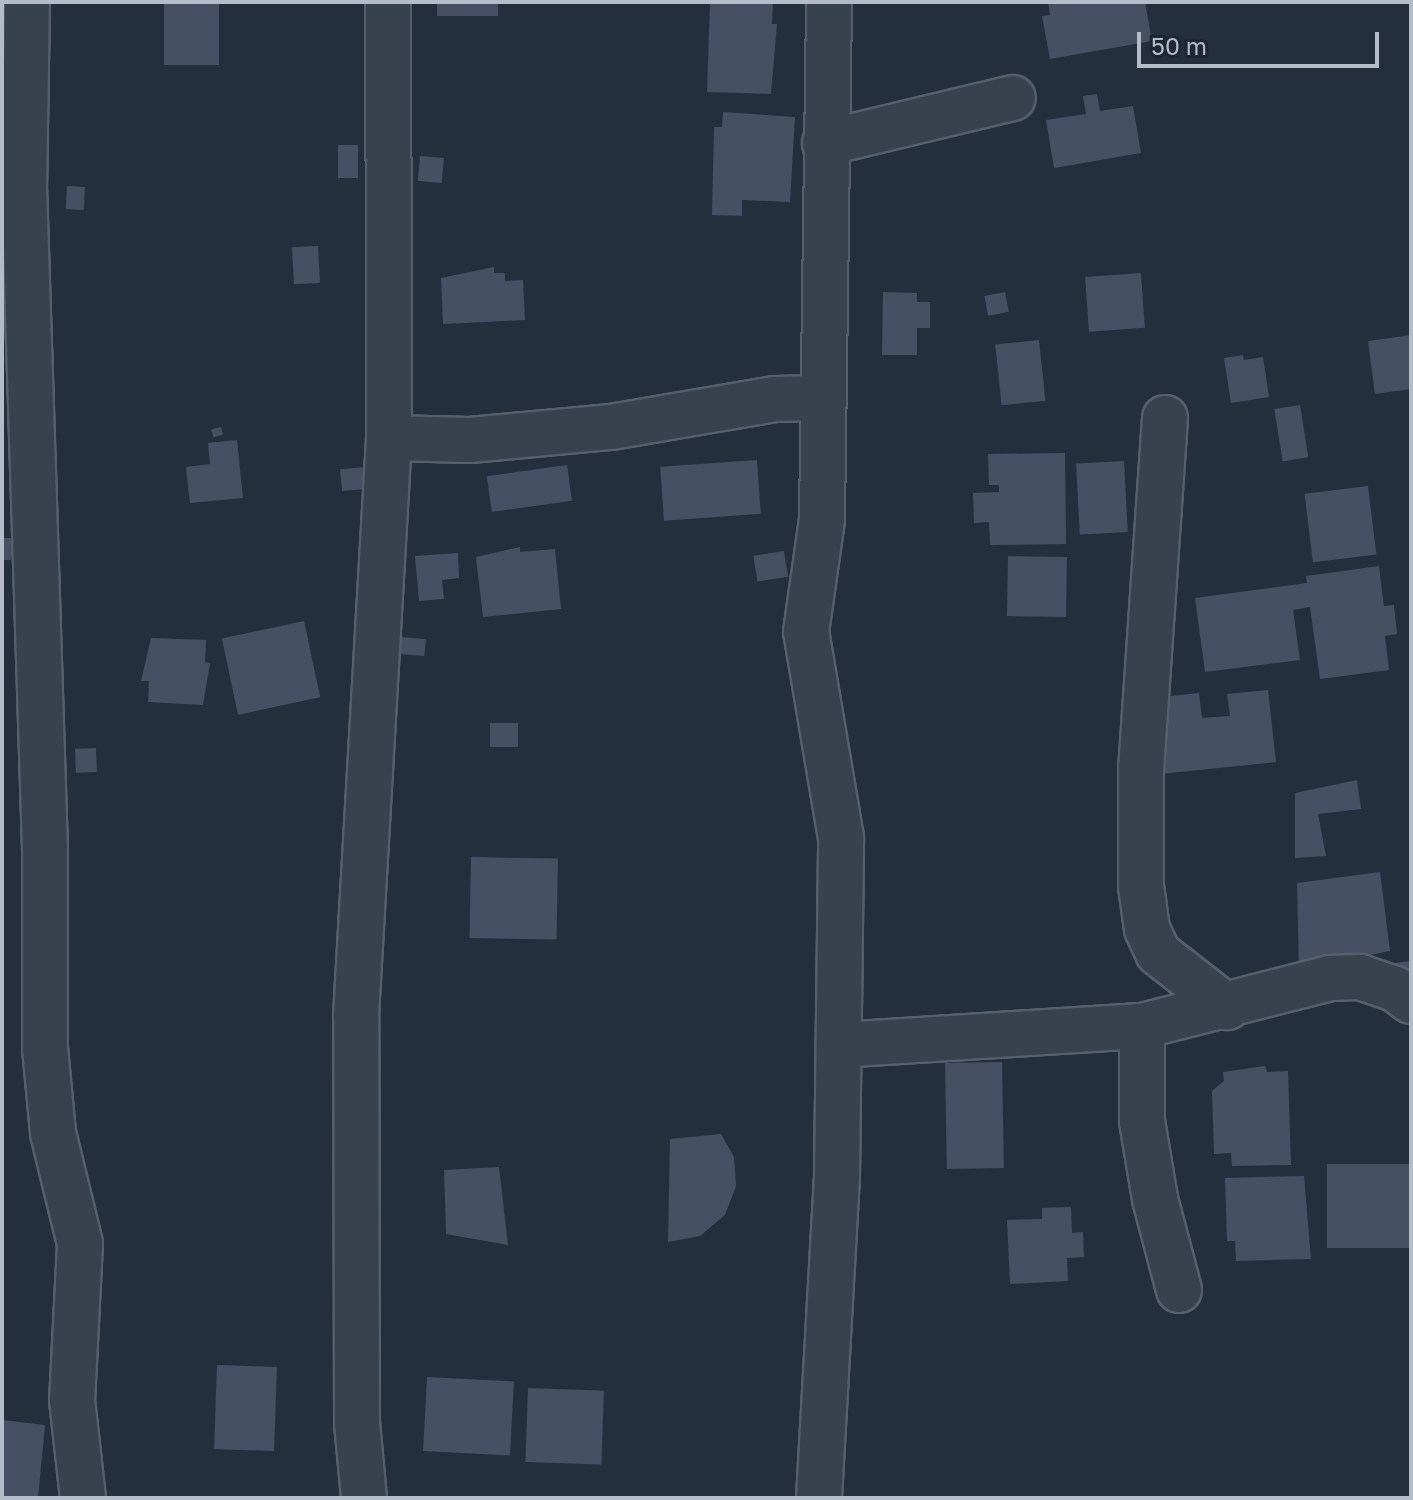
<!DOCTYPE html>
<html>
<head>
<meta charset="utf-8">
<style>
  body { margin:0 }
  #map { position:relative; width:1413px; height:1500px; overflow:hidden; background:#242f3e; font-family:"Golos Text",sans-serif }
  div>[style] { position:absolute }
  .building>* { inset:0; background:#455162; transform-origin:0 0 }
  .roads { filter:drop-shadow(2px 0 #565f6c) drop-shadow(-2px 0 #565f6c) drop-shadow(0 2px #565f6c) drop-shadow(0 -2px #565f6c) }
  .minor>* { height:44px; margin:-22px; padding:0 22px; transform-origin:22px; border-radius:22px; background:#38414e }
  span { translate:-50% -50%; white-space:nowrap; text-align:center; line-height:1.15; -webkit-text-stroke:6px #1d2633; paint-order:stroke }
  .frame { position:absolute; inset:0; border:4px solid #b4bcc9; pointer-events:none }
  .scale { position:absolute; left:1137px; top:32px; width:242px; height:36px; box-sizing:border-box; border:4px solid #b4bcc9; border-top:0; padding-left:10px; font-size:24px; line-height:28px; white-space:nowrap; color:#b4bcc9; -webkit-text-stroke:6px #1d2633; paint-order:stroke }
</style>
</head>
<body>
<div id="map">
  <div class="building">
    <div style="left:437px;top:2px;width:61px;height:14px"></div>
    <div style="clip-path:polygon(710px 2px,773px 2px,772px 24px,777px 24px,771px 94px,707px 92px)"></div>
    <div style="clip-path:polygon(1048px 2px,1145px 2px,1152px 41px,1050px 59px,1042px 16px,1050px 15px)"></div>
    <div style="left:164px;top:4px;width:55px;height:61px"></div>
    <div style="clip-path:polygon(1097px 94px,1100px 111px,1133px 106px,1141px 153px,1054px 168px,1046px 120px,1086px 114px,1083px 96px)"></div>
    <div style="clip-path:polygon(723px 112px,795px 117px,790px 202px,742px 200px,742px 216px,712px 215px,714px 127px,722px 127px)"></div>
    <div style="left:338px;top:145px;width:20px;height:33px"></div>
    <div style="left:420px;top:156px;width:24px;height:25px;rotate:5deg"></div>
    <div style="left:67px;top:186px;width:18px;height:23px;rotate:3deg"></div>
    <div style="left:318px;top:246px;width:37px;height:26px;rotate:87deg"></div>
    <div style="clip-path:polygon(494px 267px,494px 273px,505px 273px,505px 281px,523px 280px,525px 320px,443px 324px,441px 278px)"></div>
    <div style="left:1141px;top:273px;width:55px;height:56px;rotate:86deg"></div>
    <div style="clip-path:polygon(883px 292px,917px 293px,917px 302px,930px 302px,930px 328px,917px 328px,917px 355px,882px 355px)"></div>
    <div style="left:1005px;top:292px;width:20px;height:21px;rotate:79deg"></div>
    <div style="left:2px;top:304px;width:12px;height:22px;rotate:5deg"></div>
    <div style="clip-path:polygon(1411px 335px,1411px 389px,1375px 394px,1368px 341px)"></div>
    <div style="left:1039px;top:340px;width:61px;height:44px;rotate:84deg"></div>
    <div style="clip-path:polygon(1243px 355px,1244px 360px,1263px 357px,1269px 397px,1231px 403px,1224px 358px)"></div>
    <div style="left:1300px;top:405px;width:53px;height:26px;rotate:81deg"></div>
    <div style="left:221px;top:427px;width:8px;height:10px;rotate:76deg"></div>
    <div style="clip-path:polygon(237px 440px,243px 498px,190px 503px,186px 467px,210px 464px,208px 443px)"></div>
    <div style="clip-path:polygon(1065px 453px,1066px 544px,990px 545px,989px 522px,974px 523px,973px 493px,999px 492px,999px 485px,989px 485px,988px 454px)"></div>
    <div style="left:757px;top:460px;width:54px;height:97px;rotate:86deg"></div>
    <div style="left:1124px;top:461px;width:71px;height:48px;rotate:87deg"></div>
    <div style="left:567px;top:465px;width:36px;height:81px;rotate:82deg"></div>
    <div style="left:365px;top:467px;width:22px;height:25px;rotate:85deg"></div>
    <div style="left:1368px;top:486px;width:69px;height:64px;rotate:83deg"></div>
    <div style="left:2px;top:538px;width:9px;height:22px"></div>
    <div style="clip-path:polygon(520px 547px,520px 552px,555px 549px,561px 609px,483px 617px,476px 557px)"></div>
    <div style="left:784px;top:551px;width:26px;height:31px;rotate:81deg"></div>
    <div style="clip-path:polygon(458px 553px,459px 578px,442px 580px,444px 599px,419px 601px,415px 556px)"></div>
    <div style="left:1008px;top:556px;width:59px;height:60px;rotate:1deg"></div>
    <div style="clip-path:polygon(1379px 566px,1384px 606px,1394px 605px,1397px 634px,1385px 636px,1389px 670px,1320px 679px,1310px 607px,1293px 610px,1300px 660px,1205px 672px,1195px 598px,1307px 583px,1306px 576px)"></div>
    <div style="left:304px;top:621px;width:78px;height:84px;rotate:78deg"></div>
    <div style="left:401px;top:637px;width:25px;height:17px;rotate:5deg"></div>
    <div style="clip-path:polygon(151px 638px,206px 640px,205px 662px,210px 663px,203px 705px,148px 702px,149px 681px,141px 681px)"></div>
    <div style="clip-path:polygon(1268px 690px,1276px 762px,1160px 774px,1153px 698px,1199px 693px,1202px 718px,1230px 716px,1227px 694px)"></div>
    <div style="left:490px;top:723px;width:28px;height:24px"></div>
    <div style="left:96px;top:748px;width:24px;height:21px;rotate:88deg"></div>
    <div style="clip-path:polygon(1357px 780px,1361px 809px,1318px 814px,1326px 856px,1295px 858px,1295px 793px)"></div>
    <div style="left:471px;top:857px;width:87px;height:81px;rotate:1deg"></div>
    <div style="clip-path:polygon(1380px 872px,1390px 951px,1299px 970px,1297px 883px)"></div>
    <div style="clip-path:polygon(1411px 961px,1411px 989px,1397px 990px,1394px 963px)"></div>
    <div style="left:1002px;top:1062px;width:106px;height:57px;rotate:89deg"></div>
    <div style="clip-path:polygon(1265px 1066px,1267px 1072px,1288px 1071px,1291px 1165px,1232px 1166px,1231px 1153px,1214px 1154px,1212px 1091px,1224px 1081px,1223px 1072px)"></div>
    <div style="clip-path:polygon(721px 1134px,734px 1157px,736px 1186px,725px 1215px,700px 1236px,668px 1242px,670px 1139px)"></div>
    <div style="left:1411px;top:1164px;width:84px;height:84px;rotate:90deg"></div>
    <div style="clip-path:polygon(499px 1167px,508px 1245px,446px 1234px,444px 1170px)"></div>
    <div style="clip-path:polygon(1304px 1176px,1311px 1259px,1236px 1261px,1235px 1241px,1227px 1241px,1225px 1178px)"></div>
    <div style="clip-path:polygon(1071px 1207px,1072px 1233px,1083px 1232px,1084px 1257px,1067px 1258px,1068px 1281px,1010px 1284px,1007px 1220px,1042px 1219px,1042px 1208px)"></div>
    <div style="left:217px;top:1365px;width:60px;height:84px;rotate:2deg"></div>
    <div style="left:427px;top:1377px;width:87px;height:74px;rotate:3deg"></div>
    <div style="left:528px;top:1388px;width:76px;height:74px;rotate:2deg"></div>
    <div style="clip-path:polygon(2px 1420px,45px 1425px,38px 1498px,2px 1498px)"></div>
  </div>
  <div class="roads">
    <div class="minor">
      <div style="left:27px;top:2px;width:183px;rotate:90.9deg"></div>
      <div style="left:24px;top:185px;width:665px;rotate:88.19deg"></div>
      <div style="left:45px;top:850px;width:198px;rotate:90deg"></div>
      <div style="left:45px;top:1048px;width:85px;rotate:84.6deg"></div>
      <div style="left:53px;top:1133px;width:114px;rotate:76.3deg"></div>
      <div style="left:80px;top:1244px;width:156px;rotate:92.9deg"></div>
      <div style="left:72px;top:1400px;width:99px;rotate:83.6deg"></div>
      <div style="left:825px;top:143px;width:193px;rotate:-13.5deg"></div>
      <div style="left:1165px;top:418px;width:351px;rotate:93.9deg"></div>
      <div style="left:1141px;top:768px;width:118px;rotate:90deg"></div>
      <div style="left:1141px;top:886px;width:43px;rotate:82.1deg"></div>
      <div style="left:1147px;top:929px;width:26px;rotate:65deg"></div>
      <div style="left:1158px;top:953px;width:88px;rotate:38deg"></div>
      <div style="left:389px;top:438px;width:81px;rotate:1.4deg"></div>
      <div style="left:470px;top:440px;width:142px;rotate:-5.3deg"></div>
      <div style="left:611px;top:427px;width:165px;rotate:-9.7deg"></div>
      <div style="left:774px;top:399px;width:48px;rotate:-1.2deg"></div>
      <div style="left:1142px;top:1026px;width:95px;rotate:90deg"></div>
      <div style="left:1142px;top:1121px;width:79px;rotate:80.5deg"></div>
      <div style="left:1155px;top:1199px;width:94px;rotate:75.2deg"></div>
      <div style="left:839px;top:1045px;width:304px;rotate:-3.6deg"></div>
      <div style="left:1142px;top:1026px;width:194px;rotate:-14.3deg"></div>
      <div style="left:1330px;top:978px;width:30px;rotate:-2deg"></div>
      <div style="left:1360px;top:977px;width:37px;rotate:19deg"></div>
      <div style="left:1395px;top:989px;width:20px;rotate:37deg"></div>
      <div style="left:364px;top:1498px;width:75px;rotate:-95.3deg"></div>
      <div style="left:357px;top:1423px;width:407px;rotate:-90.1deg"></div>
      <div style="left:356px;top:1016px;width:579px;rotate:-86.73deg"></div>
      <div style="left:389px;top:438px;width:436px;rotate:-90.1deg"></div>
      <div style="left:819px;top:1498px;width:324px;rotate:-86.8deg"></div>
      <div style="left:837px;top:1175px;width:337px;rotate:-89.3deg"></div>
      <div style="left:841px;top:838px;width:209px;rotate:-99.6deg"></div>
      <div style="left:806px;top:632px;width:114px;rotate:-81.9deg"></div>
      <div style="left:822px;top:519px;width:517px;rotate:-89.22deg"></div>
    </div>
  </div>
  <div class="frame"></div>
  <div class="scale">50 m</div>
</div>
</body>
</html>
